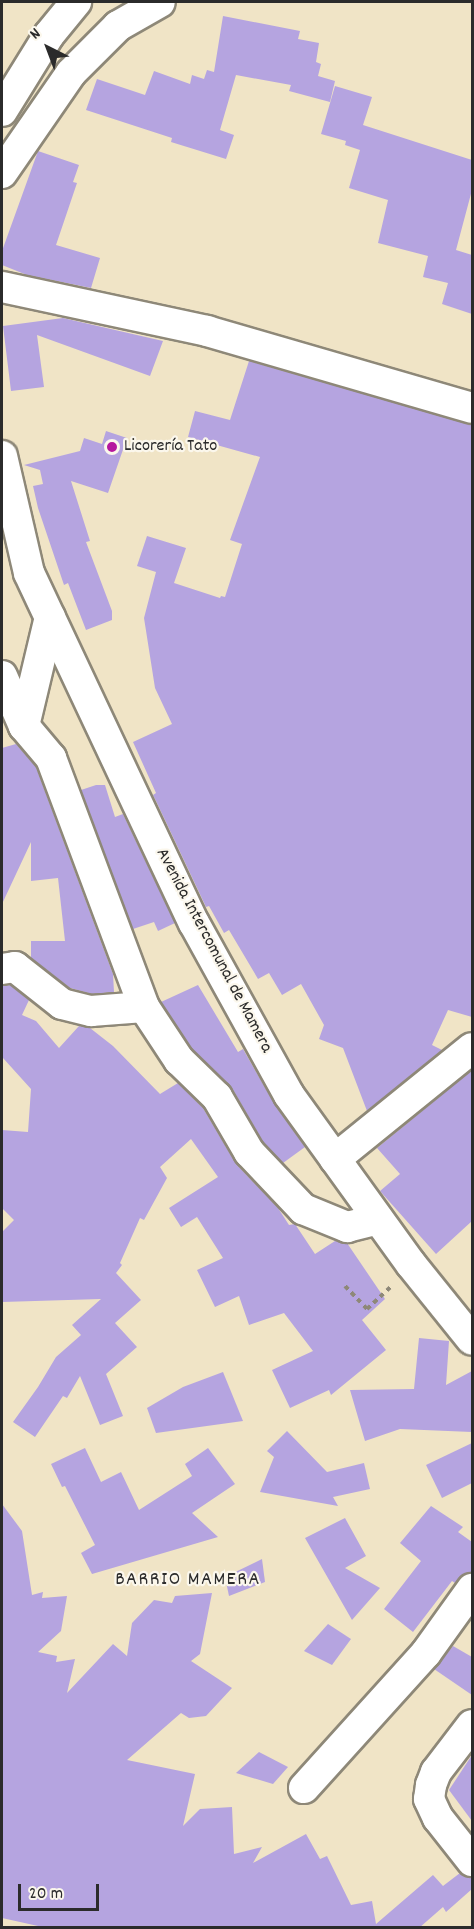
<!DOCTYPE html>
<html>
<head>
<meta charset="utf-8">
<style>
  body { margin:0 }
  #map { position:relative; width:474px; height:1929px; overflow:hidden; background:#f0e4c6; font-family:Dekko,sans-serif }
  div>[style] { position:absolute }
  .building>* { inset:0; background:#b5a4e0 }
  .path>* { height:4px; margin-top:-2px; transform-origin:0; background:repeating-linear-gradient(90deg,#8e8878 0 4.5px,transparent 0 9px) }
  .roads { filter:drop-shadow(2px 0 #8e8878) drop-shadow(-2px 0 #8e8878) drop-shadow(0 2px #8e8878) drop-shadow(0 -2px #8e8878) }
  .minor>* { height:30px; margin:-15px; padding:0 15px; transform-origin:15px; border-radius:15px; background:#fff }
  .dots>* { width:16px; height:16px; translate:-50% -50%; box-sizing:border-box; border:3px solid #fbf7ec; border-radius:50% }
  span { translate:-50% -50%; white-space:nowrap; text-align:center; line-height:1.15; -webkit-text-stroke:4.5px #fbf7ec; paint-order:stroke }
  .poi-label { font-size:18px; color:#2b2b2b }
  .left { translate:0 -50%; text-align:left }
  .street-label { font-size:18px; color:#2b2b2b }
  .neighbourhood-label { font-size:20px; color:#2b2b2b; letter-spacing:1.5px }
  .frame { position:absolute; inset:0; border:3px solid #2b2b2b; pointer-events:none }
  .north { position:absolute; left:18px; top:18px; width:60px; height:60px; -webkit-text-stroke:4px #fbf7ec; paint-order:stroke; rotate:318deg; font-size:16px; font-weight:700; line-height:24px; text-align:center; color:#2b2b2b }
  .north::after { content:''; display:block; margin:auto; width:21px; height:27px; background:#2b2b2b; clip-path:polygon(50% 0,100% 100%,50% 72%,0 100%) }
  .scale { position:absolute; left:18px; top:1884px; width:81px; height:27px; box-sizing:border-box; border:3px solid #2b2b2b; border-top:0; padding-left:8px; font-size:18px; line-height:21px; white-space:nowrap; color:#2b2b2b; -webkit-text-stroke:4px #fbf7ec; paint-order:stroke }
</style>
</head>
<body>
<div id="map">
  <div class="building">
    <div style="clip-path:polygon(223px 16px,300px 31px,298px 39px,319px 43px,316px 62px,321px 64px,318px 76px,335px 81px,330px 102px,289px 91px,291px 85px,236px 75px,220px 130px,234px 135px,226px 159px,171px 142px,172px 138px,86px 110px,97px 79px,145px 95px,154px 71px,190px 84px,192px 75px,204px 79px,207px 70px,214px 72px)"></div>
    <div style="clip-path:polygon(335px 86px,372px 97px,363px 125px,472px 160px,472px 190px,456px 250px,472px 255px,472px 314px,442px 304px,448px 283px,423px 277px,428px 256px,378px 243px,388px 200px,349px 188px,360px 150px,345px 145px,346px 141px,321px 134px)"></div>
    <div style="clip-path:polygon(38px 151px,79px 165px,73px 182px,77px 183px,56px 245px,100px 258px,91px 288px,27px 275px,2px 265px,2px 251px)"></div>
    <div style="clip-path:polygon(63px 318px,163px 341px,150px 376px,37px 335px,44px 387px,11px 391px,3px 326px)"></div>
    <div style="clip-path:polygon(249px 361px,472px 425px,472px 1017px,448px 1010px,432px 1045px,442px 1050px,367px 1111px,343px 1048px,319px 1039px,324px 1025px,301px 984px,282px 995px,269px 973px,258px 979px,229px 930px,224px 933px,209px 906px,206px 907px,156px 801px,153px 795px,156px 793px,133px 742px,172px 724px,155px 688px,144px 618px,156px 572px,137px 566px,147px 536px,186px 548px,174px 583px,220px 598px,221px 596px,225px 597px,242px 544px,230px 540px,260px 457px,188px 437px,195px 411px,230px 420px)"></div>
    <div style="clip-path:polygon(106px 431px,127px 438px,108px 493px,71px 481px,90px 541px,86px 542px,112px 611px,112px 620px,86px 630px,68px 583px,64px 585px,38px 508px,33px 486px,43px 484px,40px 470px,24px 465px,80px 451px,84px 438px,102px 444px)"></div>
    <div style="clip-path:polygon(16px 744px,36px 767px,113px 974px,114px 992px,92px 994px,70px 988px,31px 958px,31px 941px,65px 941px,58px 878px,31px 881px,31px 842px,2px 904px,2px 748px)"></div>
    <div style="clip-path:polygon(96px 785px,105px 785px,115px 817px,123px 814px,175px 923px,158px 931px,154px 922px,133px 929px,81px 790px)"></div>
    <div style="clip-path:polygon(10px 985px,29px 1000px,22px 1015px,36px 1021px,59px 1048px,79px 1026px,90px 1028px,113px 1046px,160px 1094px,178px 1083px,203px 1108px,236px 1164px,278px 1208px,289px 1225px,295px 1224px,315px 1254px,335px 1241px,347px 1243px,385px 1299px,362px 1320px,386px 1350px,331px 1395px,329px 1390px,290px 1408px,272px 1370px,313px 1351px,284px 1313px,249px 1325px,239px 1296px,215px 1307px,197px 1270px,223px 1258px,197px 1217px,181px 1227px,169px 1208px,218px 1177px,191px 1139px,160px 1167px,167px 1178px,144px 1220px,140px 1218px,120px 1263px,122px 1265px,116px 1273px,141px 1300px,115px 1323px,137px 1347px,106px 1374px,123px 1416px,100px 1425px,80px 1376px,67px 1398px,63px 1396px,35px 1437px,13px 1422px,38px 1387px,56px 1357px,81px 1335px,72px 1325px,101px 1299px,2px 1302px,2px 1232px,14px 1220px,2px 1208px,2px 1130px,28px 1132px,31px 1089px,3px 1058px,2px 1062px,2px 986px)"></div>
    <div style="clip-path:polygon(198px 985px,238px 1052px,243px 1049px,275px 1105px,305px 1147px,283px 1163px,263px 1142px,232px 1088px,192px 1049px,161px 1002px)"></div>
    <div style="clip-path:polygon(472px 1070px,472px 1221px,436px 1254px,380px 1191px,400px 1174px,377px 1148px)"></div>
    <div style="clip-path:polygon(419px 1338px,449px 1341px,446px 1385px,472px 1371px,472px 1432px,400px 1429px,365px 1441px,350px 1390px,414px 1389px)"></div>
    <div style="clip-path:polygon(223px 1372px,243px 1421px,156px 1433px,147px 1408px,183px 1387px)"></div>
    <div style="clip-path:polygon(287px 1431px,327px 1472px,364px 1463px,370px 1489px,333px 1497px,338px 1506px,260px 1492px,274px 1457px,267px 1451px)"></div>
    <div style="clip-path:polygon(472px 1443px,472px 1483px,442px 1498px,426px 1465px)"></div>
    <div style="clip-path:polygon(85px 1448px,101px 1482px,121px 1472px,139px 1510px,192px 1476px,185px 1464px,208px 1448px,235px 1484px,192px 1513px,218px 1537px,92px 1574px,81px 1553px,95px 1545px,65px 1486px,62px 1487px,51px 1464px)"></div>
    <div style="clip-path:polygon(2px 1504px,22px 1531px,32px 1595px,43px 1592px,42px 1598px,67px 1596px,61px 1631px,38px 1652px,57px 1656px,56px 1662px,75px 1659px,67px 1693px,113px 1644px,127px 1656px,132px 1623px,154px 1600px,172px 1603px,175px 1596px,212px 1593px,200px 1654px,191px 1661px,232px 1688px,206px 1716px,189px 1718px,181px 1713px,127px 1760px,195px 1774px,183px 1826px,200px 1809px,232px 1807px,234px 1854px,262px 1847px,253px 1863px,306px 1834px,320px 1859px,327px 1856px,351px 1905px,372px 1901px,376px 1924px,433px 1875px,443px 1886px,460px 1873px,472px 1878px,472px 1889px,446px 1912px,443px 1907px,419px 1928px,47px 1928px,2px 1918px)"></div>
    <div style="clip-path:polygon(431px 1506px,463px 1527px,458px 1532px,472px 1542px,472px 1572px,464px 1574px,455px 1583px,452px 1581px,413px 1632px,384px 1609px,421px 1561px,400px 1543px)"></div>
    <div style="clip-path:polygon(345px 1518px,366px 1556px,345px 1568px,380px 1588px,352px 1620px,305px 1538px)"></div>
    <div style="clip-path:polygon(262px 1559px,265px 1582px,229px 1596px,225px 1577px)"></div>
    <div style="clip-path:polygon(328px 1624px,351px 1639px,332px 1665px,304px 1651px)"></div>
    <div style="clip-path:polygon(453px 1646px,472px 1657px,472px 1695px,434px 1669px)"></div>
    <div style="clip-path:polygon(259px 1752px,288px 1767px,273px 1784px,236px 1773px)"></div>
    <div style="clip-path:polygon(472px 1755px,472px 1821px,449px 1790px)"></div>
  </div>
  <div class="path">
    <div style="left:345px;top:1286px;width:32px;rotate:46deg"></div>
    <div style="left:367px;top:1309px;width:34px;rotate:-43deg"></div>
  </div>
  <div class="roads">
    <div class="minor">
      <div style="left:2px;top:111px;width:89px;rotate:-58.3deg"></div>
      <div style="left:49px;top:35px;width:43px;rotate:-50.7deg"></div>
      <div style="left:2px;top:173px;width:121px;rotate:-55.4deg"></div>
      <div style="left:71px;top:73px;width:66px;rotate:-45deg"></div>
      <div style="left:118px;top:26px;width:48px;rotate:-29.7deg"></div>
      <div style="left:2px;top:287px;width:210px;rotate:12.1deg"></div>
      <div style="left:207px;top:331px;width:276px;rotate:16.2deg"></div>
      <div style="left:2px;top:456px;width:120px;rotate:77deg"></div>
      <div style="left:29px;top:573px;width:387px;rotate:64.8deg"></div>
      <div style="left:194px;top:923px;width:196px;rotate:61.1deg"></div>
      <div style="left:289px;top:1095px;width:208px;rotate:54.2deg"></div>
      <div style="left:411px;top:1264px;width:97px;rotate:51.2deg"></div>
      <div style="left:2px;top:676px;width:55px;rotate:66.3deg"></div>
      <div style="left:24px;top:726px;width:42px;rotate:49.8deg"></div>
      <div style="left:51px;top:758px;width:266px;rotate:69.5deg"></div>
      <div style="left:24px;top:726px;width:112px;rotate:-76.6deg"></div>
      <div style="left:2px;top:969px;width:13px;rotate:-9deg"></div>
      <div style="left:15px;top:967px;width:60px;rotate:38.2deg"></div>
      <div style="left:62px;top:1004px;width:30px;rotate:14deg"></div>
      <div style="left:91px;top:1011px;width:53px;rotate:-4.3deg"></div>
      <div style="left:144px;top:1007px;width:64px;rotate:56.6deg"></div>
      <div style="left:179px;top:1060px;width:53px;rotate:44.2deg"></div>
      <div style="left:217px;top:1097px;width:64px;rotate:59.8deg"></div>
      <div style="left:249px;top:1152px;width:79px;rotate:46.5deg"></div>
      <div style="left:303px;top:1209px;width:48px;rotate:22.2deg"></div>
      <div style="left:347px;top:1227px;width:32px;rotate:-14deg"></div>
      <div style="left:335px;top:1159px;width:176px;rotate:-39deg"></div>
      <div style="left:472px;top:1725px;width:59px;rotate:127.5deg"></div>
      <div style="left:436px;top:1772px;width:14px;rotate:111deg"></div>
      <div style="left:431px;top:1785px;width:14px;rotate:98deg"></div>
      <div style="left:429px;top:1799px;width:21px;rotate:65deg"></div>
      <div style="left:438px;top:1818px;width:55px;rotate:51.7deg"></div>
      <div style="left:304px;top:1788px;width:182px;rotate:-47.9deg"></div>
      <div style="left:426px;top:1653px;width:79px;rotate:-54.3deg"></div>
    </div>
  </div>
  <div class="dots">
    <div style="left:112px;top:447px;background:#b5179e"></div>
  </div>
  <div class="poi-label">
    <span class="left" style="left:124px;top:447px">Licorería Tato</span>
  </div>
  <div class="street-label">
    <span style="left:213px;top:951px;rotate:62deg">Avenida Intercomunal de Mamera</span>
  </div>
  <div class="neighbourhood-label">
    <span style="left:188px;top:1580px">BARRIO MAMERA</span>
  </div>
  <div class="frame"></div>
  <div class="north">N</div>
  <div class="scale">20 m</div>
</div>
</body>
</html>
